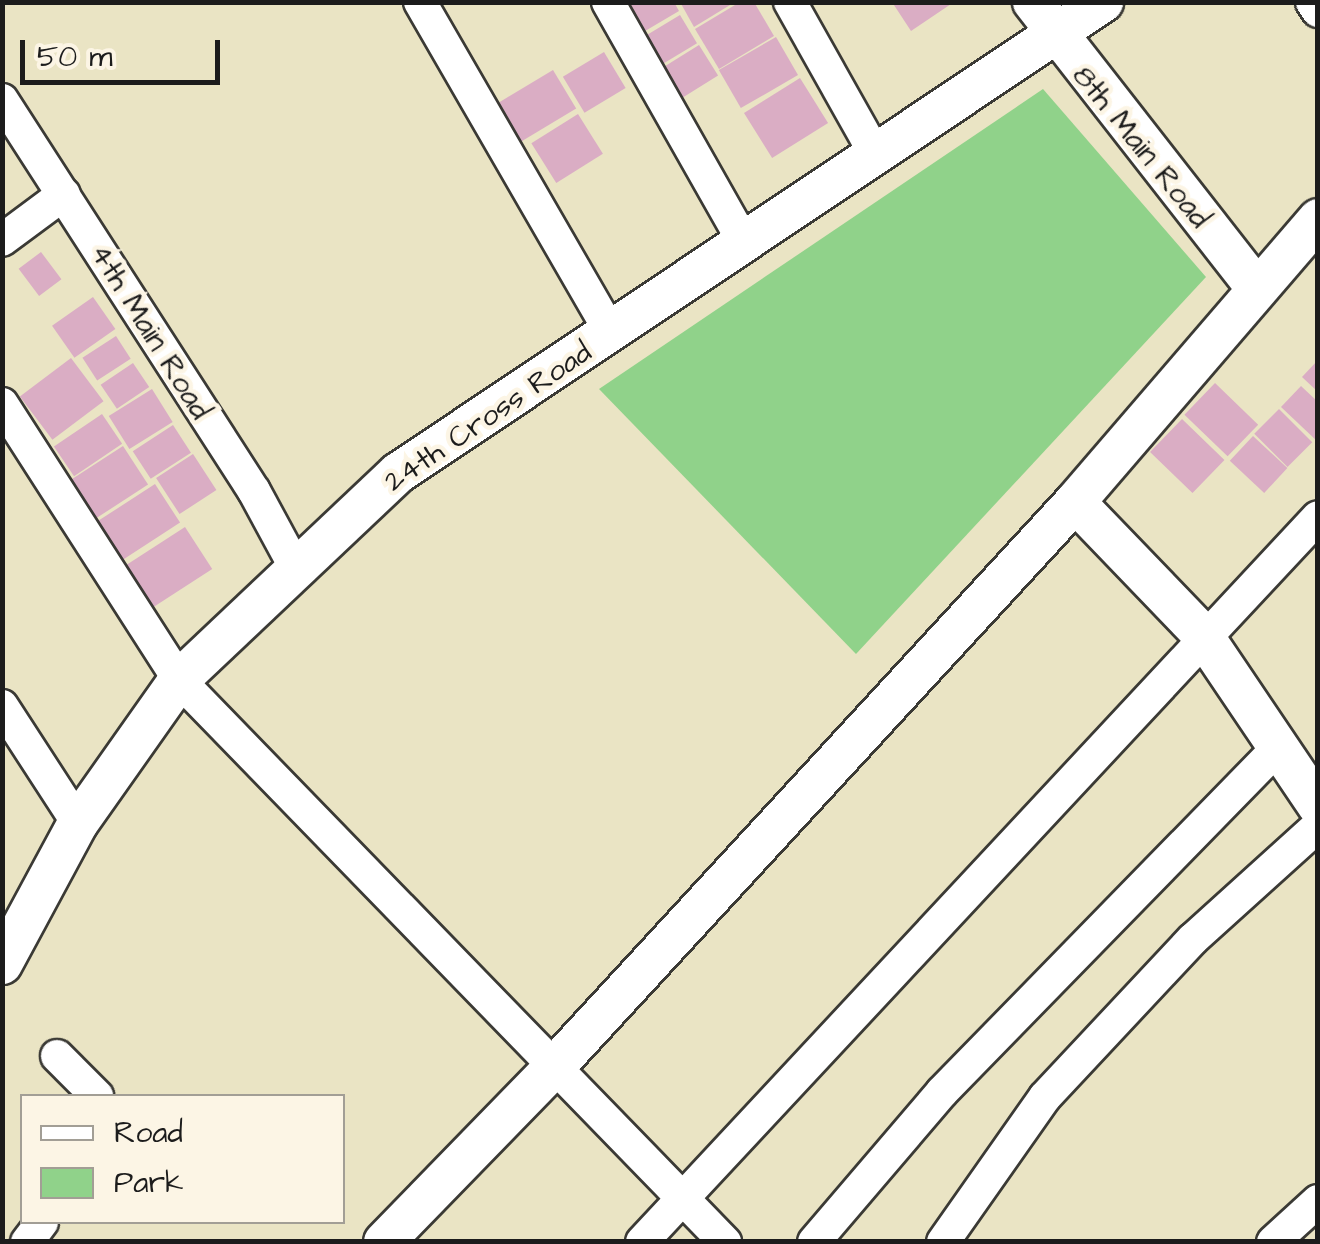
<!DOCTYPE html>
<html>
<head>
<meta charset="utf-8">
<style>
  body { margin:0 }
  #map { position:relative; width:1320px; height:1244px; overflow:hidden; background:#eae4c4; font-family:"Architects Daughter",sans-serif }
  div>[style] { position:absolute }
  .green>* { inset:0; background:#90d28a }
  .building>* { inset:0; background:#daadc4; transform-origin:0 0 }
  .roads { filter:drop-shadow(2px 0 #3b3a35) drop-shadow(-2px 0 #3b3a35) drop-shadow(0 2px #3b3a35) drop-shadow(0 -2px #3b3a35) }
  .minor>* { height:32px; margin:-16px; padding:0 16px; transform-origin:16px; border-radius:16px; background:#fff }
  .tertiary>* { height:40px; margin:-20px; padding:0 20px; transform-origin:20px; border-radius:20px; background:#fff }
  span { translate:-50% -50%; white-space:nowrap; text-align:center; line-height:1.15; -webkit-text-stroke:9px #fcf5e5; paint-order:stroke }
  .street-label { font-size:30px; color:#1c1c1c }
  .frame { position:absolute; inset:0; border:5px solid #1c1c1c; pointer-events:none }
  .legend { position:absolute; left:20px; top:1094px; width:325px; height:130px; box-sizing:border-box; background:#fcf5e5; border:2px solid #a29e95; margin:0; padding:12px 18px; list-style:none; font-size:30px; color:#1c1c1c }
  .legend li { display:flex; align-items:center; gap:20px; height:50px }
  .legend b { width:50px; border:2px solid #a29e95 }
  .scale { position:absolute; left:20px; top:40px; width:200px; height:45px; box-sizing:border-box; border:5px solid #1c1c1c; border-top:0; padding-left:12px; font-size:30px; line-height:35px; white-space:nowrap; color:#1c1c1c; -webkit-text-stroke:8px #fcf5e5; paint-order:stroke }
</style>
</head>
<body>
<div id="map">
  <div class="green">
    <div style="clip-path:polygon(1043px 89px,1206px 277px,856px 654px,599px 389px)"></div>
  </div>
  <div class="building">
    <div style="clip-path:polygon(621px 2px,674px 2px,679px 11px,640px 34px)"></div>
    <div style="clip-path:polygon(680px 2px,735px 2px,694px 27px)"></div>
    <div style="clip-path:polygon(740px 2px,754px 2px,774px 36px,719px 69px,695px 29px)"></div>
    <div style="clip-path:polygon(892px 2px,954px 2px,911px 31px)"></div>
    <div style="left:680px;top:15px;width:33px;height:43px;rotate:59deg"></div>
    <div style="left:776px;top:37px;width:44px;height:66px;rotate:60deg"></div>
    <div style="left:699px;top:45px;width:36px;height:44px;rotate:58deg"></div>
    <div style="left:604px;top:52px;width:42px;height:48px;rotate:59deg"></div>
    <div style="left:553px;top:70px;width:45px;height:66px;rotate:59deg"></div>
    <div style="left:800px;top:78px;width:53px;height:66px;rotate:58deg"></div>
    <div style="left:578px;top:114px;width:47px;height:55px;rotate:58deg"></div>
    <div style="left:41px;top:252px;width:34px;height:28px;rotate:53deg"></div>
    <div style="left:93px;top:297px;width:39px;height:50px;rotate:55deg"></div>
    <div style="left:116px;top:336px;width:27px;height:40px;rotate:57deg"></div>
    <div style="left:71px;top:358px;width:54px;height:64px;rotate:53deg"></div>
    <div style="clip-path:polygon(1318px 360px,1318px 392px,1302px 377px)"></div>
    <div style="left:133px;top:363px;width:29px;height:39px;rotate:56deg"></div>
    <div style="left:1215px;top:383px;width:60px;height:44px;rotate:44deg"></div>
    <div style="clip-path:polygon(1301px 386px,1318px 402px,1318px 442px,1281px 407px)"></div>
    <div style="left:152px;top:389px;width:39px;height:51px;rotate:58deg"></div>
    <div style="left:1279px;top:409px;width:47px;height:35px;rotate:45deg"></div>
    <div style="left:102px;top:414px;width:36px;height:58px;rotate:56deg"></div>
    <div style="left:1182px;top:419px;width:59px;height:46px;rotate:44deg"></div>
    <div style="left:173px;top:425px;width:33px;height:48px;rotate:57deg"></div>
    <div style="left:1253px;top:436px;width:47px;height:34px;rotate:43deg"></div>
    <div style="left:123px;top:446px;width:46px;height:68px;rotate:57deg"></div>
    <div style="left:193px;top:454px;width:43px;height:44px;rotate:57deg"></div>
    <div style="left:155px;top:484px;width:46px;height:70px;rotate:57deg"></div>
    <div style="left:185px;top:527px;width:50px;height:70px;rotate:57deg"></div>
  </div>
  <div class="roads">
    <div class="minor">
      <div style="left:420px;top:2px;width:382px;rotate:60deg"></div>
      <div style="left:608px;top:2px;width:278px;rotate:60.5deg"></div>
      <div style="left:790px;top:2px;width:178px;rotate:60.7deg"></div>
      <div style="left:1312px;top:2px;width:11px;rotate:56deg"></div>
      <div style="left:2px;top:100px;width:465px;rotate:57.2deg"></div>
      <div style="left:254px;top:491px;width:84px;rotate:61.6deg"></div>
      <div style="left:2px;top:240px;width:77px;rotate:-36.6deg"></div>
      <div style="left:2px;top:404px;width:328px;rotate:57.3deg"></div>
      <div style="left:179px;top:680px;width:784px;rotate:45.83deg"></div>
      <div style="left:2px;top:706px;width:140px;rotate:57deg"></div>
      <div style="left:57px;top:1056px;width:57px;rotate:45deg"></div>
      <div style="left:27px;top:1242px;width:25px;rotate:-53deg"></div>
      <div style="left:642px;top:1242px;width:991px;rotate:-47deg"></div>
      <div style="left:814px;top:1242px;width:197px;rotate:-49.5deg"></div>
      <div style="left:942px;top:1092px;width:481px;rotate:-45.7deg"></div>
      <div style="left:943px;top:1242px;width:177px;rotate:-54.9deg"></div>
      <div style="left:1045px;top:1097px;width:216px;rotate:-46.9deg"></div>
      <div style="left:1193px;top:939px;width:169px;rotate:-42.1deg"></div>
      <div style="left:1273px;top:1242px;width:61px;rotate:-42.3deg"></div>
    </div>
    <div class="tertiary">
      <div style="left:1033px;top:2px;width:360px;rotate:52deg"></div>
      <div style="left:1075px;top:502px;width:183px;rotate:46.1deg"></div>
      <div style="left:1202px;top:634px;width:207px;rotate:56deg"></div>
      <div style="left:2px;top:964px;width:160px;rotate:-61.7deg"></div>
      <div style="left:78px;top:823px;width:175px;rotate:-54.8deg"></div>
      <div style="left:179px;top:680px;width:301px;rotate:-43.4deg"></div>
      <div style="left:398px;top:473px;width:848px;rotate:-33.75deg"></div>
      <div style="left:384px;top:1242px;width:250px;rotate:-45.8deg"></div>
      <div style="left:558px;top:1063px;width:763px;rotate:-47.34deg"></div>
      <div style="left:1075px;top:502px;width:373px;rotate:-49.3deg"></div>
    </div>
  </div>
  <div class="street-label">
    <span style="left:1141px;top:147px;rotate:51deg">8th Main Road</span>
    <span style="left:150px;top:332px;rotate:58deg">4th Main Road</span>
    <span style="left:488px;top:417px;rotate:-34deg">24th Cross Road</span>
  </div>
  <div class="frame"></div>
  <ul class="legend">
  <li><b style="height:12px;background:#fff"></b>Road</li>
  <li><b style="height:28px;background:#90d28a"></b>Park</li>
  </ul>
  <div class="scale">50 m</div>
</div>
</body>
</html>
